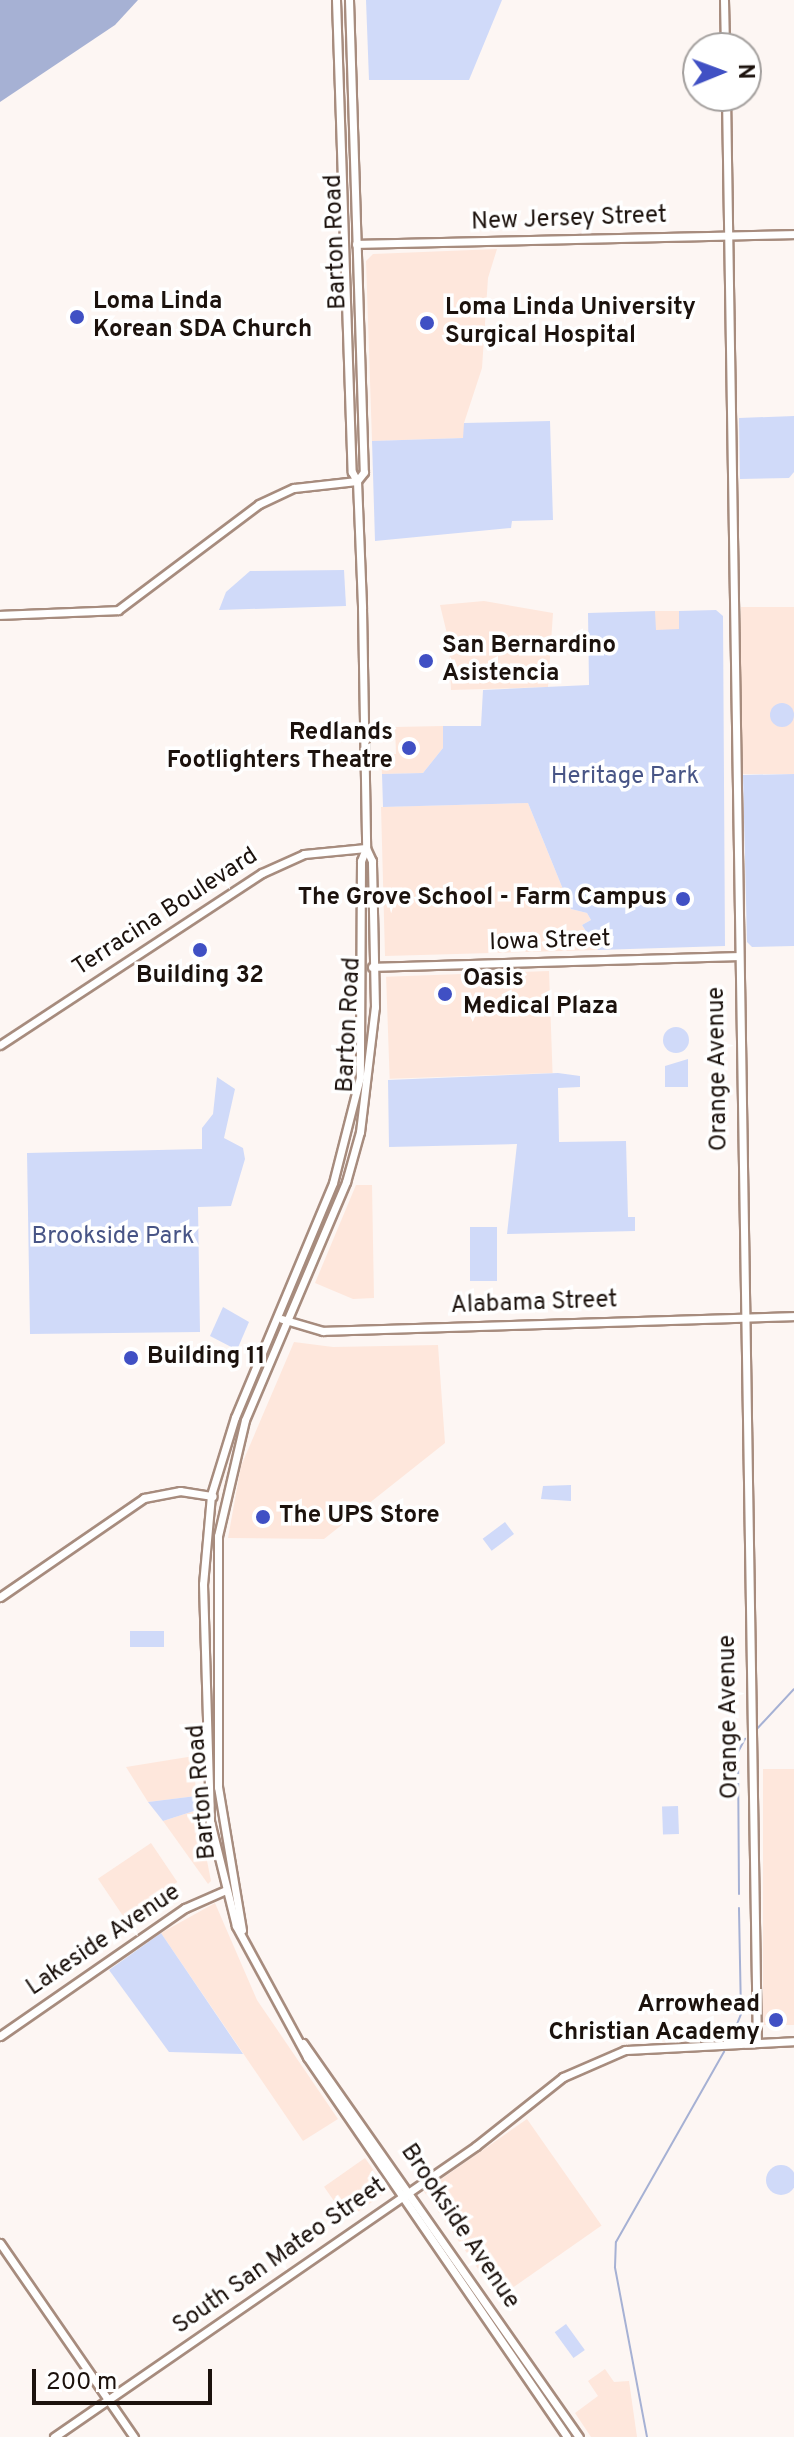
<!DOCTYPE html>
<html>
<head>
<meta charset="utf-8">
<style>
  body { margin:0 }
  #map { position:relative; width:794px; height:2437px; overflow:hidden; background:#fdf6f3; font-family:Overpass,sans-serif }
  div>[style] { position:absolute }
  .built>* { inset:0; background:#fee7dc; transform-origin:0 0 }
  .green>* { inset:0; background:#d0daf9; transform-origin:0 0 }
  .round { border-radius:50% }
  .water>* { inset:0; background:#a6b1d4 }
  .stream>* { height:2px; margin:-1px; padding:0 1px; transform-origin:1px; border-radius:1px; background:#a6b1d4 }
  .roads { filter:drop-shadow(2px 0 #a78c7e) drop-shadow(-2px 0 #a78c7e) drop-shadow(0 2px #a78c7e) drop-shadow(0 -2px #a78c7e) }
  .secondary>* { height:7px; margin:-3.5px; padding:0 3.5px; transform-origin:3.5px; border-radius:3.5px; background:#fff }
  .dots>* { width:22px; height:22px; translate:-50% -50%; box-sizing:border-box; border:4px solid #fff; border-radius:50% }
  span { translate:-50% -50%; white-space:nowrap; text-align:center; line-height:1.15; -webkit-text-stroke:7px #fff; paint-order:stroke }
  .street-label { font-size:24px; color:#1c120d }
  .poi-label { font-size:24px; color:#1c120d; font-weight:700 }
  .left { translate:0 -50%; text-align:left }
  .right { translate:-100% -50%; text-align:right }
  .park-label { font-size:24px; color:#485586 }
  .north { position:absolute; left:682px; top:32px; width:80px; height:80px; box-sizing:border-box; background:#fff; border:2px solid #a4a09e; border-radius:50%; rotate:89deg; font-size:22px; font-weight:700; line-height:32px; text-align:center; color:#1c120d }
  .north::after { content:''; display:block; margin:auto; width:28px; height:36px; background:#4050c4; clip-path:polygon(50% 0,100% 100%,50% 72%,0 100%) }
  .scale { position:absolute; left:32px; top:2369px; width:180px; height:36px; box-sizing:border-box; border:4px solid #1c120d; border-top:0; padding-left:10px; font-size:24px; line-height:28px; white-space:nowrap; color:#1c120d; -webkit-text-stroke:6px #fff; paint-order:stroke }
</style>
</head>
<body>
<div id="map">
  <div class="built">
    <div style="clip-path:polygon(497px 249px,488px 278px,482px 368px,464px 423px,464px 438px,372px 441px,366px 261px,373px 254px)"></div>
    <div style="clip-path:polygon(484px 601px,553px 613px,548px 687px,451px 690px,449px 642px,440px 605px)"></div>
    <div style="left:794px;top:607px;width:167px;height:53px;rotate:90deg"></div>
    <div style="left:655px;top:611px;width:24px;height:19px"></div>
    <div style="clip-path:polygon(443px 726px,443px 748px,423px 773px,382px 774px,381px 755px,396px 754px,395px 727px)"></div>
    <div style="clip-path:polygon(528px 803px,571px 909px,587px 913px,591px 920px,582px 925px,598px 950px,385px 956px,381px 807px)"></div>
    <div style="left:549px;top:971px;width:102px;height:163px;rotate:88deg"></div>
    <div style="clip-path:polygon(356px 1185px,372px 1185px,374px 1298px,353px 1299px,315px 1283px)"></div>
    <div style="clip-path:polygon(294px 1342px,333px 1347px,438px 1345px,445px 1443px,324px 1539px,228px 1538px,241px 1466px)"></div>
    <div style="clip-path:polygon(194px 1756px,196px 1796px,148px 1802px,126px 1767px)"></div>
    <div style="left:794px;top:1769px;width:256px;height:31px;rotate:90deg"></div>
    <div style="clip-path:polygon(197px 1810px,211px 1881px,208px 1884px,163px 1821px)"></div>
    <div style="left:151px;top:1843px;width:47px;height:64px;rotate:56deg"></div>
    <div style="clip-path:polygon(215px 1903px,257px 2000px,338px 2119px,303px 2141px,161px 1933px)"></div>
    <div style="left:527px;top:2119px;width:130px;height:126px;rotate:55deg"></div>
    <div style="left:365px;top:2158px;width:40px;height:50px;rotate:55deg"></div>
    <div style="clip-path:polygon(605px 2369px,614px 2382px,629px 2381px,637px 2437px,591px 2437px,575px 2413px,598px 2396px,588px 2381px)"></div>
  </div>
  <div class="green">
    <div style="clip-path:polygon(366px 0,502px 0,469px 80px,369px 80px)"></div>
    <div style="clip-path:polygon(794px 416px,794px 472px,789px 478px,740px 479px,739px 418px)"></div>
    <div style="clip-path:polygon(550px 421px,553px 520px,512px 521px,511px 528px,375px 541px,372px 441px,463px 438px,464px 423px)"></div>
    <div style="clip-path:polygon(250px 571px,344px 570px,346px 606px,219px 610px,226px 592px)"></div>
    <div style="clip-path:polygon(716px 610px,723px 616px,725px 946px,598px 950px,582px 925px,591px 920px,587px 913px,571px 909px,528px 803px,383px 807px,382px 774px,423px 773px,443px 748px,443px 726px,481px 726px,483px 690px,589px 685px,588px 613px,655px 611px,656px 630px,679px 629px,679px 611px)"></div>
    <div class="round" style="left:770px;top:703px;width:24px;height:24px"></div>
    <div style="clip-path:polygon(794px 774px,794px 946px,752px 947px,747px 942px,743px 775px)"></div>
    <div class="round" style="left:663px;top:1027px;width:26px;height:26px"></div>
    <div style="clip-path:polygon(688px 1059px,688px 1087px,665px 1087px,665px 1066px)"></div>
    <div style="clip-path:polygon(558px 1073px,580px 1076px,580px 1087px,558px 1088px,559px 1142px,626px 1141px,628px 1217px,635px 1217px,635px 1231px,507px 1234px,517px 1144px,389px 1147px,388px 1080px)"></div>
    <div style="clip-path:polygon(217px 1077px,235px 1089px,224px 1138px,243px 1148px,245px 1159px,231px 1206px,198px 1207px,200px 1332px,30px 1334px,27px 1153px,202px 1149px,202px 1128px,213px 1114px)"></div>
    <div style="left:470px;top:1227px;width:27px;height:54px"></div>
    <div style="clip-path:polygon(223px 1307px,249px 1322px,237px 1350px,210px 1336px)"></div>
    <div style="clip-path:polygon(571px 1485px,571px 1501px,541px 1499px,543px 1486px)"></div>
    <div style="left:505px;top:1522px;width:15px;height:28px;rotate:53deg"></div>
    <div style="left:164px;top:1631px;width:16px;height:34px;rotate:90deg"></div>
    <div style="clip-path:polygon(196px 1796px,197px 1810px,163px 1821px,148px 1802px)"></div>
    <div style="left:678px;top:1806px;width:28px;height:16px;rotate:88deg"></div>
    <div style="clip-path:polygon(161px 1933px,243px 2054px,169px 2052px,109px 1970px)"></div>
    <div class="round" style="left:766px;top:2165px;width:30px;height:30px"></div>
    <div style="left:566px;top:2324px;width:32px;height:14px;rotate:54deg"></div>
  </div>
  <div class="water">
    <div style="clip-path:polygon(0 0,138px 0,115px 25px,0 102px)"></div>
  </div>
  <div class="stream">
    <div style="left:755px;top:1731px;width:57px;rotate:-47.1deg"></div>
    <div style="left:739px;top:1894px;width:142px;rotate:-90.4deg"></div>
    <div style="left:738px;top:1752px;width:15px;rotate:-62deg"></div>
    <div style="left:735px;top:2029px;width:16px;rotate:-68deg"></div>
    <div style="left:741px;top:2014px;width:106px;rotate:-91.1deg"></div>
    <div style="left:647px;top:2437px;width:173px;rotate:-100.7deg"></div>
    <div style="left:615px;top:2267px;width:25px;rotate:-88deg"></div>
    <div style="left:616px;top:2242px;width:219px;rotate:-60.4deg"></div>
  </div>
  <div class="roads">
    <div class="secondary">
      <div style="left:336px;top:0;width:472px;rotate:88.1deg"></div>
      <div style="left:352px;top:472px;width:10px;rotate:61deg"></div>
      <div style="left:357px;top:481px;width:127px;rotate:87.7deg"></div>
      <div style="left:362px;top:608px;width:240px;rotate:89deg"></div>
      <div style="left:366px;top:848px;width:14px;rotate:111deg"></div>
      <div style="left:361px;top:861px;width:216px;rotate:90.3deg"></div>
      <div style="left:360px;top:1077px;width:109px;rotate:104.3deg"></div>
      <div style="left:333px;top:1183px;width:254px;rotate:112.7deg"></div>
      <div style="left:235px;top:1417px;width:82px;rotate:107.1deg"></div>
      <div style="left:211px;top:1495px;width:89px;rotate:95.1deg"></div>
      <div style="left:203px;top:1584px;width:237px;rotate:88.3deg"></div>
      <div style="left:210px;top:1821px;width:108px;rotate:76.1deg"></div>
      <div style="left:236px;top:1926px;width:149px;rotate:61.5deg"></div>
      <div style="left:307px;top:2057px;width:460px;rotate:55.6deg"></div>
      <div style="left:349px;top:0;width:472px;rotate:88.2deg"></div>
      <div style="left:364px;top:472px;width:11px;rotate:128deg"></div>
      <div style="left:724px;top:0;width:48px;rotate:88.8deg"></div>
      <div style="left:726px;top:96px;width:1946px;rotate:89.09deg"></div>
      <div style="left:356px;top:244px;width:438px;rotate:-1.3deg"></div>
      <div style="left:0;top:615px;width:118px;rotate:-2.4deg"></div>
      <div style="left:118px;top:610px;width:176px;rotate:-36.9deg"></div>
      <div style="left:259px;top:504px;width:38px;rotate:-25deg"></div>
      <div style="left:294px;top:488px;width:63px;rotate:-6.3deg"></div>
      <div style="left:372px;top:967px;width:365px;rotate:-1.7deg"></div>
      <div style="left:0;top:1045px;width:313px;rotate:-33.3deg"></div>
      <div style="left:262px;top:873px;width:46px;rotate:-24.3deg"></div>
      <div style="left:304px;top:854px;width:62px;rotate:-5.5deg"></div>
      <div style="left:282px;top:1319px;width:43px;rotate:16.3deg"></div>
      <div style="left:323px;top:1331px;width:471px;rotate:-1.8deg"></div>
      <div style="left:0;top:1597px;width:175px;rotate:-34.5deg"></div>
      <div style="left:144px;top:1498px;width:37px;rotate:-11deg"></div>
      <div style="left:180px;top:1491px;width:33px;rotate:9deg"></div>
      <div style="left:242px;top:1930px;width:145px;rotate:-99.5deg"></div>
      <div style="left:218px;top:1787px;width:251px;rotate:-90deg"></div>
      <div style="left:218px;top:1536px;width:119px;rotate:-76.9deg"></div>
      <div style="left:245px;top:1420px;width:259px;rotate:-67deg"></div>
      <div style="left:346px;top:1182px;width:52px;rotate:-74.4deg"></div>
      <div style="left:360px;top:1132px;width:126px;rotate:-83.2deg"></div>
      <div style="left:375px;top:1007px;width:146px;rotate:-91.2deg"></div>
      <div style="left:372px;top:861px;width:14px;rotate:-115deg"></div>
      <div style="left:0;top:2036px;width:225px;rotate:-34.7deg"></div>
      <div style="left:185px;top:1908px;width:45px;rotate:-23.7deg"></div>
      <div style="left:303px;top:2043px;width:481px;rotate:55deg"></div>
      <div style="left:0;top:2243px;width:236px;rotate:55.4deg"></div>
      <div style="left:54px;top:2437px;width:513px;rotate:-34.59deg"></div>
      <div style="left:476px;top:2146px;width:111px;rotate:-38.4deg"></div>
      <div style="left:563px;top:2077px;width:68px;rotate:-23.5deg"></div>
      <div style="left:625px;top:2050px;width:169px;rotate:-3deg"></div>
    </div>
  </div>
  <div class="dots">
    <div style="left:77px;top:317px;background:#4050c4"></div>
    <div style="left:427px;top:323px;background:#4050c4"></div>
    <div style="left:426px;top:661px;background:#4050c4"></div>
    <div style="left:409px;top:748px;background:#4050c4"></div>
    <div style="left:683px;top:899px;background:#4050c4"></div>
    <div style="left:200px;top:950px;background:#4050c4"></div>
    <div style="left:445px;top:994px;background:#4050c4"></div>
    <div style="left:131px;top:1358px;background:#4050c4"></div>
    <div style="left:263px;top:1517px;background:#4050c4"></div>
    <div style="left:776px;top:2020px;background:#4050c4"></div>
  </div>
  <div class="street-label">
    <span style="left:569px;top:220px;rotate:-2deg">New Jersey Street</span>
    <span style="left:337px;top:242px;rotate:-92deg">Barton Road</span>
    <span style="left:166px;top:913px;rotate:-33deg">Terracina Boulevard</span>
    <span style="left:550px;top:942px;rotate:-2deg">Iowa Street</span>
    <span style="left:350px;top:1025px;rotate:-87deg">Barton Road</span>
    <span style="left:719px;top:1069px;rotate:-91deg">Orange Avenue</span>
    <span style="left:534px;top:1304px;rotate:-2deg">Alabama Street</span>
    <span style="left:730px;top:1717px;rotate:-91deg">Orange Avenue</span>
    <span style="left:203px;top:1792px;rotate:-95deg">Barton Road</span>
    <span style="left:104px;top:1941px;rotate:-34deg">Lakeside Avenue</span>
    <span style="left:459px;top:2227px;rotate:56deg">Brookside Avenue</span>
    <span style="left:280px;top:2257px;rotate:-35deg">South San Mateo Street</span>
  </div>
  <div class="poi-label">
    <span class="left" style="left:93px;top:317px">Loma Linda<br>Korean SDA Church</span>
    <span class="left" style="left:445px;top:323px">Loma Linda University<br>Surgical Hospital</span>
    <span class="left" style="left:442px;top:661px">San Bernardino<br>Asistencia</span>
    <span class="right" style="left:393px;top:748px">Redlands<br>Footlighters Theatre</span>
    <span class="right" style="left:667px;top:899px">The Grove School - Farm Campus</span>
    <span style="left:200px;top:977px">Building 32</span>
    <span class="left" style="left:463px;top:994px">Oasis<br>Medical Plaza</span>
    <span class="left" style="left:147px;top:1358px">Building 11</span>
    <span class="left" style="left:279px;top:1517px">The UPS Store</span>
    <span class="right" style="left:760px;top:2020px">Arrowhead<br>Christian Academy</span>
  </div>
  <div class="park-label">
    <span style="left:625px;top:778px">Heritage Park</span>
    <span style="left:113px;top:1238px">Brookside Park</span>
  </div>
  <div class="north">N</div>
  <div class="scale">200 m</div>
</div>
</body>
</html>
